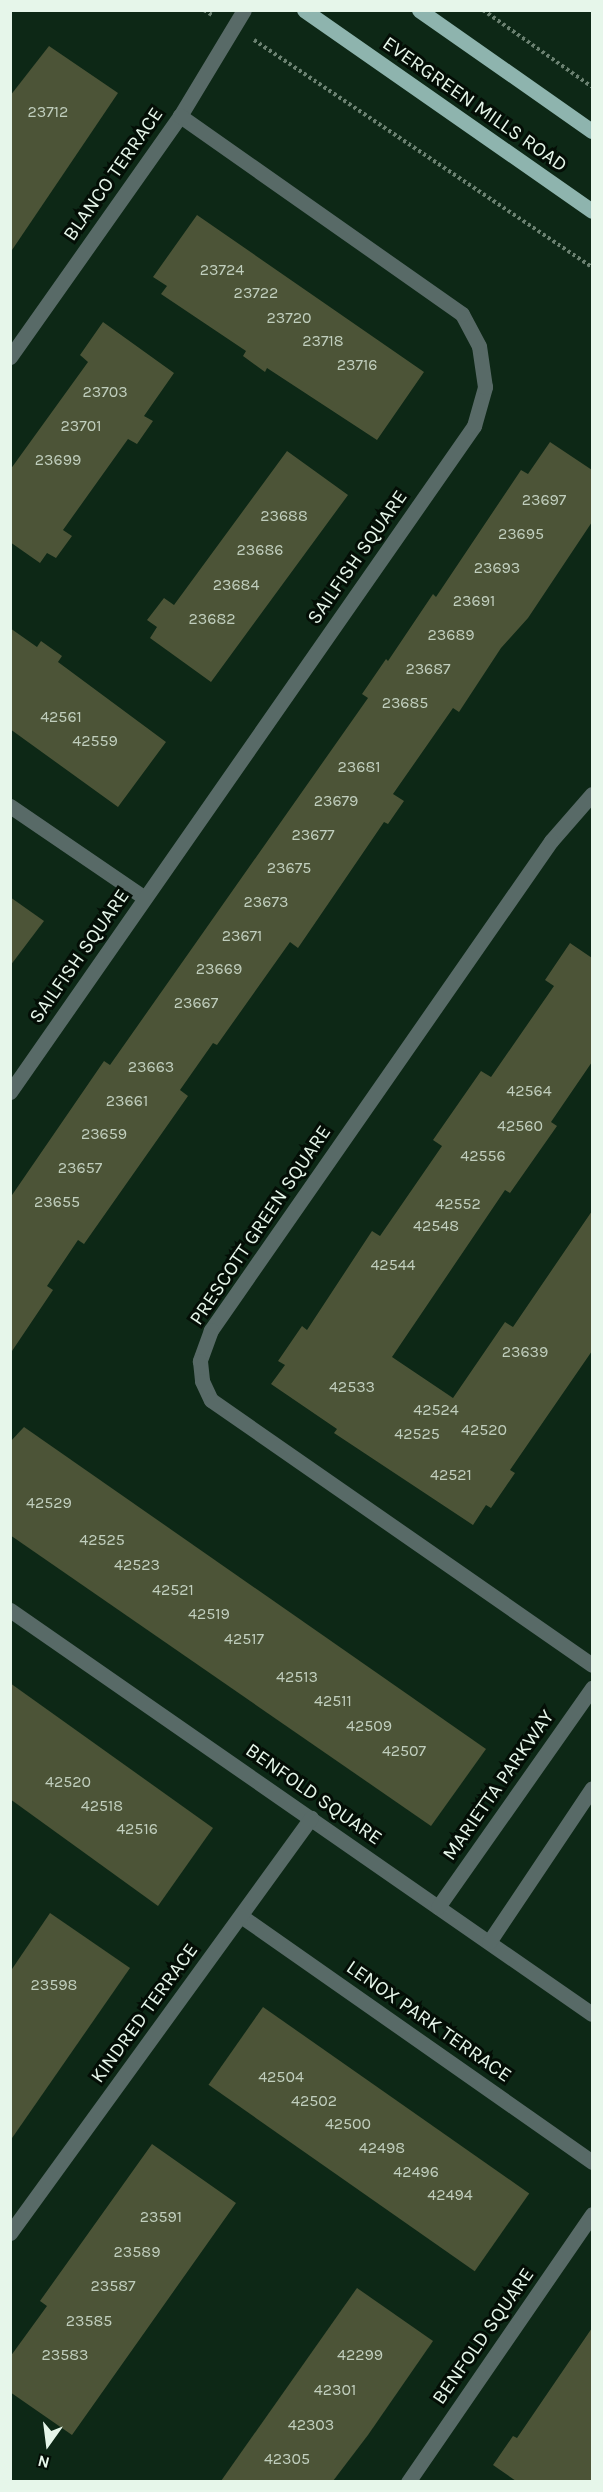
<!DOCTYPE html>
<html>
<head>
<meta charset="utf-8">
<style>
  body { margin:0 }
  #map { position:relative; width:603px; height:2492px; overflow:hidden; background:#0d2816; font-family:Karla,sans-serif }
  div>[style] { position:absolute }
  .building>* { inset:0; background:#4c5437; transform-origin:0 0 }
  .path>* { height:4px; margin-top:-2px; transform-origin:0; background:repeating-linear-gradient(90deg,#6b8171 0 3px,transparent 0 6px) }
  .street>* { height:15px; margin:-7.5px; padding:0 7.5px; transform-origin:7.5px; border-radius:7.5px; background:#586a67 }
  .primary>* { height:15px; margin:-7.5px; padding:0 7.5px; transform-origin:7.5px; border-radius:7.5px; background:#8eb4ae }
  span { translate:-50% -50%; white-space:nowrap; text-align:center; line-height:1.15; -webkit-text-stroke:6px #040e06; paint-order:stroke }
  .number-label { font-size:16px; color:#c0cebd }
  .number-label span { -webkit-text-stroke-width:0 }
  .street-label { font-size:20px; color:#e6f6ea }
  .frame { position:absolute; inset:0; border:12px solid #e6f6ea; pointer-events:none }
  .north { position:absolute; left:18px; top:2414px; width:60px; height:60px; -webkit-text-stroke:4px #040e06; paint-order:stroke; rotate:194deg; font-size:16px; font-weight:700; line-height:24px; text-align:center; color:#e6f6ea }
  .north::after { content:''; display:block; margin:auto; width:21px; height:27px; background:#e6f6ea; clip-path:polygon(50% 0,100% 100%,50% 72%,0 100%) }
</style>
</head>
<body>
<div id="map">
  <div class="building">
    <div style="clip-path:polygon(49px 46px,118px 93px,10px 253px,10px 96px)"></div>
    <div style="clip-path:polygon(197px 215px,424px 372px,377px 440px,267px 368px,265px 372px,243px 356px,246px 351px,161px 294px,167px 286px,153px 277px)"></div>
    <div style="clip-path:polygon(103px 322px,174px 373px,144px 416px,153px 421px,137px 444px,128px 439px,63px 530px,72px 536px,56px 558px,47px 553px,40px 563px,10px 542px,10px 470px,88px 362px,80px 355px)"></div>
    <div style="clip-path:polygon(550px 442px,592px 470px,592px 522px,528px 618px,501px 648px,459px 712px,453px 708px,393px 794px,404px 801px,388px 824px,384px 822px,298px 948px,290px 942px,217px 1045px,213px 1043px,180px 1090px,188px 1096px,84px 1244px,78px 1240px,47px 1286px,53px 1290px,10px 1354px,10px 1198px,104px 1061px,110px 1065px,368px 698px,362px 694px,386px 659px,388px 661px,433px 594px,436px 597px,521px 470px,528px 474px)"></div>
    <div style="clip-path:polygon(287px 451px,348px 495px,211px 682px,150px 638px,157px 627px,147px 620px,164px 598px,174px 605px)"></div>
    <div style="clip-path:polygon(10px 628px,37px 647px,41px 641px,62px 656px,58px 662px,166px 742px,118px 807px,10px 729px)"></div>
    <div style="clip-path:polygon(10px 897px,44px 921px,10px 966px)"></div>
    <div style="clip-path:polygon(570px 943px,592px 958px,592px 1062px,551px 1122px,557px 1126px,510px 1193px,505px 1190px,392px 1357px,453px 1398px,505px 1322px,513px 1327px,592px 1211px,592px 1351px,510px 1470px,515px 1473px,491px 1508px,486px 1505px,473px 1525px,334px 1433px,337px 1429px,271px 1384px,285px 1365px,278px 1361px,302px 1326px,307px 1330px,372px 1231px,380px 1236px,442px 1146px,433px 1140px,481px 1071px,491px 1077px,554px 986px,545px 980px)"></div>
    <div style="clip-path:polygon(24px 1427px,486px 1749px,431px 1826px,10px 1535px,10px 1442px)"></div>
    <div style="clip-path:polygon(10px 1683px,213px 1828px,158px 1906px,10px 1799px)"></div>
    <div style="clip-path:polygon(50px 1913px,130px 1968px,10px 2141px,10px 1972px)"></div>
    <div style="left:263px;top:2007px;width:325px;height:95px;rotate:35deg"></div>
    <div style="clip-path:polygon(152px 2144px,236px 2203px,72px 2435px,10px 2392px,10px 2357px,47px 2306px,40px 2301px)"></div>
    <div style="clip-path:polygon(357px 2288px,433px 2341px,368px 2435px,333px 2481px,221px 2481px)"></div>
    <div style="clip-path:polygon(592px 2328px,592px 2481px,516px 2481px,493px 2465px,513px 2436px,517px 2438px)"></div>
  </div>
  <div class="path">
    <div style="left:204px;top:10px;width:9px;rotate:32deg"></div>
    <div style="left:483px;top:10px;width:133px;rotate:35.2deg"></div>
    <div style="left:254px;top:40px;width:407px;rotate:33.9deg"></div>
  </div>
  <div class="street">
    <div style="left:10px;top:357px;width:295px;rotate:-54.8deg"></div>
    <div style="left:180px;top:116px;width:124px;rotate:-58.9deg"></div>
    <div style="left:592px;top:794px;width:62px;rotate:131.1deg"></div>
    <div style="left:551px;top:841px;width:596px;rotate:124.81deg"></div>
    <div style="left:211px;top:1330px;width:33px;rotate:110deg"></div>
    <div style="left:200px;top:1361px;width:20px;rotate:84deg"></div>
    <div style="left:202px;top:1381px;width:21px;rotate:65deg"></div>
    <div style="left:211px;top:1400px;width:464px;rotate:34.8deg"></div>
    <div style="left:10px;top:806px;width:163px;rotate:34.3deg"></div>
    <div style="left:10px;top:1092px;width:812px;rotate:-55.14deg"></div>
    <div style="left:474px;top:426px;width:41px;rotate:-74.2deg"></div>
    <div style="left:485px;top:387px;width:41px;rotate:-98.3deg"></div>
    <div style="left:479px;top:346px;width:36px;rotate:-118deg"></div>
    <div style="left:462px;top:314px;width:345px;rotate:-144.9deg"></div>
    <div style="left:10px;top:1610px;width:708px;rotate:34.77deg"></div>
    <div style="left:438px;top:1907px;width:268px;rotate:-54.9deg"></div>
    <div style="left:241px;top:1916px;width:429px;rotate:35deg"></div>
    <div style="left:489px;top:1942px;width:185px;rotate:-56.2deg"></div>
    <div style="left:10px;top:2233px;width:513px;rotate:-54.05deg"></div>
    <div style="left:408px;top:2482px;width:325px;rotate:-55.5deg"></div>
  </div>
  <div class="primary">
    <div style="left:304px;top:10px;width:351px;rotate:34.9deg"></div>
    <div style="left:419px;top:10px;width:211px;rotate:35deg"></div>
  </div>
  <div class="number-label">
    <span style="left:48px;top:112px">23712</span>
    <span style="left:222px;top:270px">23724</span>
    <span style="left:256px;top:293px">23722</span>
    <span style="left:289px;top:318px">23720</span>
    <span style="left:323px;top:341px">23718</span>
    <span style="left:357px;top:365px">23716</span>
    <span style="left:105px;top:392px">23703</span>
    <span style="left:81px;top:426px">23701</span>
    <span style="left:58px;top:460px">23699</span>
    <span style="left:544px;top:500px">23697</span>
    <span style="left:284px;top:516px">23688</span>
    <span style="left:521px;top:534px">23695</span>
    <span style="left:260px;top:550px">23686</span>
    <span style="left:497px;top:568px">23693</span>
    <span style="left:236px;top:585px">23684</span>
    <span style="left:474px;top:601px">23691</span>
    <span style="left:212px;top:619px">23682</span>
    <span style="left:451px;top:635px">23689</span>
    <span style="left:428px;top:669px">23687</span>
    <span style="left:405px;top:703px">23685</span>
    <span style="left:61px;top:717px">42561</span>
    <span style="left:95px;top:741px">42559</span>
    <span style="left:359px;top:767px">23681</span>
    <span style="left:336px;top:801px">23679</span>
    <span style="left:313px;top:835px">23677</span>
    <span style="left:289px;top:868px">23675</span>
    <span style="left:266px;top:902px">23673</span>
    <span style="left:242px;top:936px">23671</span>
    <span style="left:219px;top:969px">23669</span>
    <span style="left:196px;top:1003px">23667</span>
    <span style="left:151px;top:1067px">23663</span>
    <span style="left:529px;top:1091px">42564</span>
    <span style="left:127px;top:1101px">23661</span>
    <span style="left:520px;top:1126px">42560</span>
    <span style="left:104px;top:1134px">23659</span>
    <span style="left:483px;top:1156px">42556</span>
    <span style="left:80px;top:1168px">23657</span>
    <span style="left:57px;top:1202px">23655</span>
    <span style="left:458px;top:1204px">42552</span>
    <span style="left:436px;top:1226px">42548</span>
    <span style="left:393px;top:1265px">42544</span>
    <span style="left:525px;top:1352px">23639</span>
    <span style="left:352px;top:1387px">42533</span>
    <span style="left:436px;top:1410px">42524</span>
    <span style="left:484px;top:1430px">42520</span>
    <span style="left:417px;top:1434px">42525</span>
    <span style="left:451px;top:1475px">42521</span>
    <span style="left:49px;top:1503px">42529</span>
    <span style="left:102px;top:1540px">42525</span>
    <span style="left:137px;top:1565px">42523</span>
    <span style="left:173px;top:1590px">42521</span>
    <span style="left:209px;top:1614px">42519</span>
    <span style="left:244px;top:1639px">42517</span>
    <span style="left:297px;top:1677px">42513</span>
    <span style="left:333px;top:1701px">42511</span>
    <span style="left:369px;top:1726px">42509</span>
    <span style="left:404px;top:1751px">42507</span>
    <span style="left:68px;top:1782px">42520</span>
    <span style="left:102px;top:1806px">42518</span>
    <span style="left:137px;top:1829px">42516</span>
    <span style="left:54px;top:1985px">23598</span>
    <span style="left:281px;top:2077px">42504</span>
    <span style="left:314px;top:2101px">42502</span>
    <span style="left:348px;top:2124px">42500</span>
    <span style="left:382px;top:2148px">42498</span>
    <span style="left:416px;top:2172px">42496</span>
    <span style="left:450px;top:2195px">42494</span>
    <span style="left:161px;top:2217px">23591</span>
    <span style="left:137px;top:2252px">23589</span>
    <span style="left:113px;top:2286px">23587</span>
    <span style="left:89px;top:2321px">23585</span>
    <span style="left:65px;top:2355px">23583</span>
    <span style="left:360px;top:2355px">42299</span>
    <span style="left:335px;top:2390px">42301</span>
    <span style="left:311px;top:2425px">42303</span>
    <span style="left:287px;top:2459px">42305</span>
  </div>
  <div class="street-label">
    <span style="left:475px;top:104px;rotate:35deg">EVERGREEN MILLS ROAD</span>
    <span style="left:113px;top:174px;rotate:-55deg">BLANCO TERRACE</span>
    <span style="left:357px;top:557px;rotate:-55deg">SAILFISH SQUARE</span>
    <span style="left:79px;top:956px;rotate:-55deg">SAILFISH SQUARE</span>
    <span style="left:260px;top:1225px;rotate:-56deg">PRESCOTT GREEN SQUARE</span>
    <span style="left:498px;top:1785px;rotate:-55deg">MARIETTA PARKWAY</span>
    <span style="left:314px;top:1794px;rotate:35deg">BENFOLD SQUARE</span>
    <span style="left:144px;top:2013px;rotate:-54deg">KINDRED TERRACE</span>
    <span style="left:429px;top:2021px;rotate:35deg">LENOX PARK TERRACE</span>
    <span style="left:483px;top:2336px;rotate:-55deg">BENFOLD SQUARE</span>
  </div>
  <div class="frame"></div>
  <div class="north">N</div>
</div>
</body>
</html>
